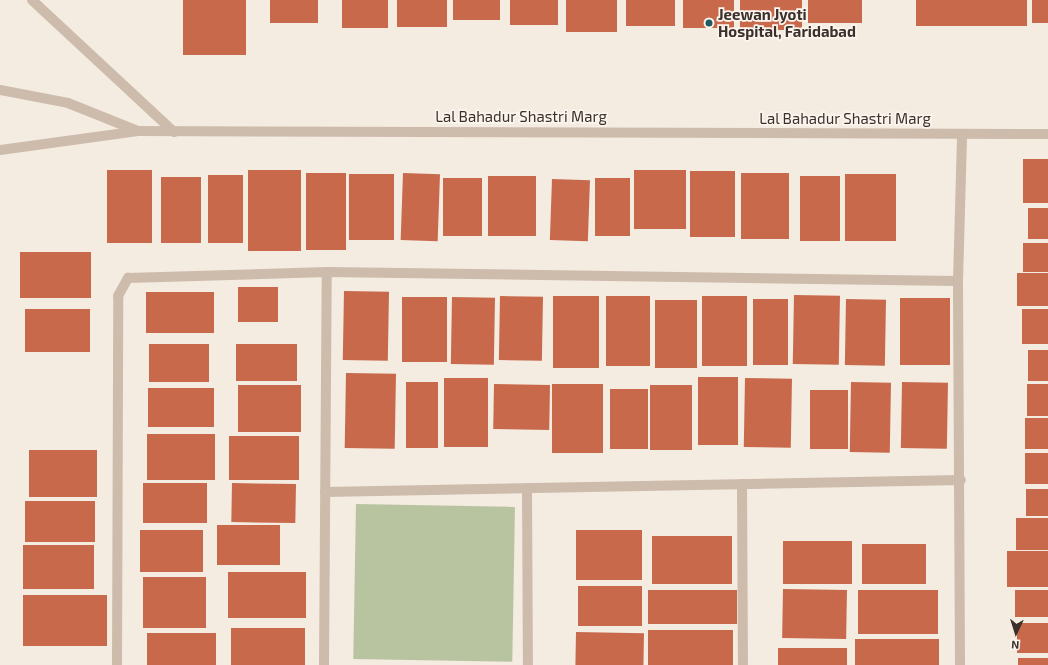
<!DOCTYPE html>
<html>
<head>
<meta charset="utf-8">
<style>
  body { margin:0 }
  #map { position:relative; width:1048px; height:665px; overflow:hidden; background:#f4ebe1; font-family:"Exo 2",sans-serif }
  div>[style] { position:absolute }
  .green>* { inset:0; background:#b8c4a0; transform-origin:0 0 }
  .building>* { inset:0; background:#c8694b; transform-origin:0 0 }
  .minor>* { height:10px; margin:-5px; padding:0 5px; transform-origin:5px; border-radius:5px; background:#cdbbac }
  .tertiary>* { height:10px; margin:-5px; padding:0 5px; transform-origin:5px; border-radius:5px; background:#cdbbac }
  .dots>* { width:11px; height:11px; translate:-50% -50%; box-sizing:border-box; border:2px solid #fbf5ee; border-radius:50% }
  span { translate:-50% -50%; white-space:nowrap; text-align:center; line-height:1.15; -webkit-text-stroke:3.5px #fbf5ee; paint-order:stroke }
  .poi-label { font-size:15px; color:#3b302b; font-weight:700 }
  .left { translate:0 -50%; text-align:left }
  .street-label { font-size:15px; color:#3b302b }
  .north { position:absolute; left:996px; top:613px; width:40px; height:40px; -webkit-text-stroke:3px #fbf5ee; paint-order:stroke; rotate:184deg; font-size:11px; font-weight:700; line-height:16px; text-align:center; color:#3b302b }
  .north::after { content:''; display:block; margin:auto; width:14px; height:18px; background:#3b302b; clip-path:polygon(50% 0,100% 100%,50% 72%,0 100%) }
</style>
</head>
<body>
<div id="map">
  <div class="green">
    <div style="left:356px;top:504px;width:159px;height:155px;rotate:1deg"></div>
  </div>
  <div class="building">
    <div style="left:183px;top:0;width:63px;height:55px"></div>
    <div style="left:270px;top:0;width:48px;height:23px"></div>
    <div style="left:342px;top:0;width:46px;height:28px"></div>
    <div style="left:397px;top:0;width:50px;height:27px"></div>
    <div style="left:453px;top:0;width:47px;height:20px"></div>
    <div style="left:510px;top:0;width:48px;height:25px"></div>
    <div style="left:566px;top:0;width:51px;height:32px"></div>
    <div style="left:626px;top:0;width:49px;height:26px"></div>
    <div style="left:683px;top:0;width:51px;height:28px"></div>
    <div style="left:740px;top:0;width:62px;height:30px"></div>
    <div style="left:808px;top:0;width:54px;height:23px"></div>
    <div style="left:916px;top:0;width:111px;height:26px"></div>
    <div style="left:1032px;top:0;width:16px;height:23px"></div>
    <div style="left:1023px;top:159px;width:25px;height:44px"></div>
    <div style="left:107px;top:170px;width:45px;height:73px"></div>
    <div style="left:248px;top:170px;width:53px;height:81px"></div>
    <div style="left:634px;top:170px;width:52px;height:59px"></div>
    <div style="left:690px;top:171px;width:45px;height:66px"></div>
    <div style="left:306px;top:173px;width:40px;height:77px"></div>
    <div style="left:403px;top:173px;width:37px;height:67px;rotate:2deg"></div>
    <div style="left:741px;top:173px;width:48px;height:66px"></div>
    <div style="left:349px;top:174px;width:45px;height:66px"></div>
    <div style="left:845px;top:174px;width:51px;height:67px"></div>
    <div style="left:243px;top:175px;width:68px;height:35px;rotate:90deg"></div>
    <div style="left:488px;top:176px;width:48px;height:60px"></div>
    <div style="left:800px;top:176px;width:40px;height:65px"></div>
    <div style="left:161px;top:177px;width:40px;height:66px"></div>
    <div style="left:443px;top:178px;width:39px;height:58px"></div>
    <div style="left:595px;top:178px;width:35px;height:58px"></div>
    <div style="left:552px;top:179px;width:38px;height:61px;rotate:2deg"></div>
    <div style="left:1028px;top:208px;width:20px;height:31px"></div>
    <div style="left:1023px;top:243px;width:25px;height:29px"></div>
    <div style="left:20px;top:252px;width:71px;height:46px"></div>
    <div style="left:1017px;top:273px;width:31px;height:33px"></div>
    <div style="left:238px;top:287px;width:40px;height:35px"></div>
    <div style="left:344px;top:291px;width:45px;height:69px;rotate:1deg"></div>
    <div style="left:146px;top:292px;width:68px;height:41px"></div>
    <div style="left:794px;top:295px;width:46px;height:69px;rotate:1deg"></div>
    <div style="left:500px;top:296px;width:43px;height:64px;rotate:1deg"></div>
    <div style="left:553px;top:296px;width:46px;height:72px"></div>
    <div style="left:606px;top:296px;width:44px;height:70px"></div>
    <div style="left:702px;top:296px;width:45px;height:70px"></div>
    <div style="left:402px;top:297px;width:45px;height:65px"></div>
    <div style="left:452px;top:297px;width:43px;height:67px;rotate:1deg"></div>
    <div style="left:900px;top:298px;width:50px;height:67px"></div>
    <div style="left:753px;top:299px;width:35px;height:66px"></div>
    <div style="left:846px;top:299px;width:40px;height:66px;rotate:1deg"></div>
    <div style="left:655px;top:300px;width:42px;height:68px"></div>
    <div style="left:25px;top:309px;width:65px;height:43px"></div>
    <div style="left:1048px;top:309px;width:35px;height:26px;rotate:90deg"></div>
    <div style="left:149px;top:344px;width:60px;height:38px"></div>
    <div style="left:236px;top:344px;width:61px;height:37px"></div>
    <div style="left:1048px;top:350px;width:31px;height:20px;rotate:90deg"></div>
    <div style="left:346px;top:373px;width:50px;height:75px;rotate:1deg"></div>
    <div style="left:698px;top:377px;width:40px;height:68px"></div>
    <div style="left:444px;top:378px;width:44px;height:69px"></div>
    <div style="left:745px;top:378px;width:47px;height:69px;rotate:1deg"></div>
    <div style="left:406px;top:382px;width:32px;height:66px"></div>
    <div style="left:851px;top:382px;width:40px;height:70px;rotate:1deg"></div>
    <div style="left:902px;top:382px;width:46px;height:66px;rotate:1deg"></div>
    <div style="left:494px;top:384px;width:56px;height:45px;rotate:1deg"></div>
    <div style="left:552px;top:384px;width:51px;height:69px"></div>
    <div style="left:1027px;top:384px;width:21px;height:32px"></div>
    <div style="left:238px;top:385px;width:63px;height:47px"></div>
    <div style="left:650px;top:385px;width:42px;height:65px"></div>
    <div style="left:148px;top:388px;width:66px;height:39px"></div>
    <div style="left:610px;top:389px;width:38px;height:60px"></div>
    <div style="left:810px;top:390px;width:38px;height:59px"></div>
    <div style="left:1025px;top:418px;width:23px;height:31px"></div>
    <div style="left:147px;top:434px;width:68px;height:46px"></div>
    <div style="left:229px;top:436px;width:70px;height:44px"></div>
    <div style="left:29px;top:450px;width:68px;height:47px"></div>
    <div style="left:1025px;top:453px;width:23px;height:31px"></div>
    <div style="left:143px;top:483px;width:64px;height:40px"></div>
    <div style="left:232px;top:483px;width:64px;height:39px;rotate:1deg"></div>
    <div style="left:1026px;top:489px;width:22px;height:27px"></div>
    <div style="left:25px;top:501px;width:70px;height:41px"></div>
    <div style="left:1016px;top:518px;width:32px;height:32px"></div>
    <div style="left:217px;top:525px;width:63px;height:40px"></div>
    <div style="left:140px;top:530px;width:63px;height:42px"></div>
    <div style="left:576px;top:530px;width:66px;height:50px"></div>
    <div style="left:652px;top:536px;width:80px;height:48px"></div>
    <div style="left:783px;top:541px;width:69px;height:43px"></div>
    <div style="left:862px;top:544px;width:64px;height:40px"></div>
    <div style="left:23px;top:545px;width:71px;height:44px"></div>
    <div style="left:1048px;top:551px;width:36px;height:41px;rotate:90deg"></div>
    <div style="left:228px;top:572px;width:78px;height:46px"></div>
    <div style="left:143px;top:577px;width:63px;height:51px"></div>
    <div style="left:578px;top:586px;width:64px;height:40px"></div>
    <div style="left:783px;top:589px;width:64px;height:49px;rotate:1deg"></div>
    <div style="left:648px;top:590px;width:89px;height:34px"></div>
    <div style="left:858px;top:590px;width:80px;height:44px"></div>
    <div style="left:1015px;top:590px;width:33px;height:27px"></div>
    <div style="left:23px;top:595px;width:84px;height:51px"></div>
    <div style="left:1017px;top:623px;width:31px;height:30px"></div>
    <div style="left:231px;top:628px;width:74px;height:37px"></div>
    <div style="left:648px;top:630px;width:85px;height:35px"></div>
    <div style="left:576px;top:632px;width:68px;height:33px;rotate:1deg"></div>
    <div style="left:147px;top:633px;width:69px;height:32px"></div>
    <div style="left:855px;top:639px;width:84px;height:26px"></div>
    <div style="left:778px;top:648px;width:69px;height:17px"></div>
    <div style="left:1018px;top:658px;width:30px;height:7px"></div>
  </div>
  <div class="minor">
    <div style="left:742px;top:484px;width:181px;rotate:89.7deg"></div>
    <div style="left:527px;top:488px;width:177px;rotate:89.7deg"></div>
    <div style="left:325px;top:492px;width:636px;rotate:-1.08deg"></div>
    <div style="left:117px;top:665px;width:369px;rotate:-89.8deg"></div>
    <div style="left:118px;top:296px;width:21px;rotate:-61deg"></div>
    <div style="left:128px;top:278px;width:199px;rotate:-1.7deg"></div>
    <div style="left:327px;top:272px;width:631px;rotate:0.82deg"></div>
    <div style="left:324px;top:665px;width:393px;rotate:-89.6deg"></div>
    <div style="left:960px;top:665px;width:384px;rotate:-90.3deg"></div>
    <div style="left:958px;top:281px;width:146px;rotate:-88.4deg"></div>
  </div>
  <div class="tertiary">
    <div style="left:32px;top:0;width:194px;rotate:42.9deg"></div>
    <div style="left:0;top:90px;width:69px;rotate:10.8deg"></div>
    <div style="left:68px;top:103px;width:75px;rotate:21.8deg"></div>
    <div style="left:138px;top:131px;width:910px;rotate:0.19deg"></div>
    <div style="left:0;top:150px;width:139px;rotate:-7.8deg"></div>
  </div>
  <div class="dots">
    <div style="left:709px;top:23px;background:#1f5a5e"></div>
  </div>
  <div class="poi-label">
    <span class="left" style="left:718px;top:23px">Jeewan Jyoti<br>Hospital, Faridabad</span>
  </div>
  <div class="street-label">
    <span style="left:521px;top:117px">Lal Bahadur Shastri Marg</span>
    <span style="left:845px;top:119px">Lal Bahadur Shastri Marg</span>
  </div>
  <div class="north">N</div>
</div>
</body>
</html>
